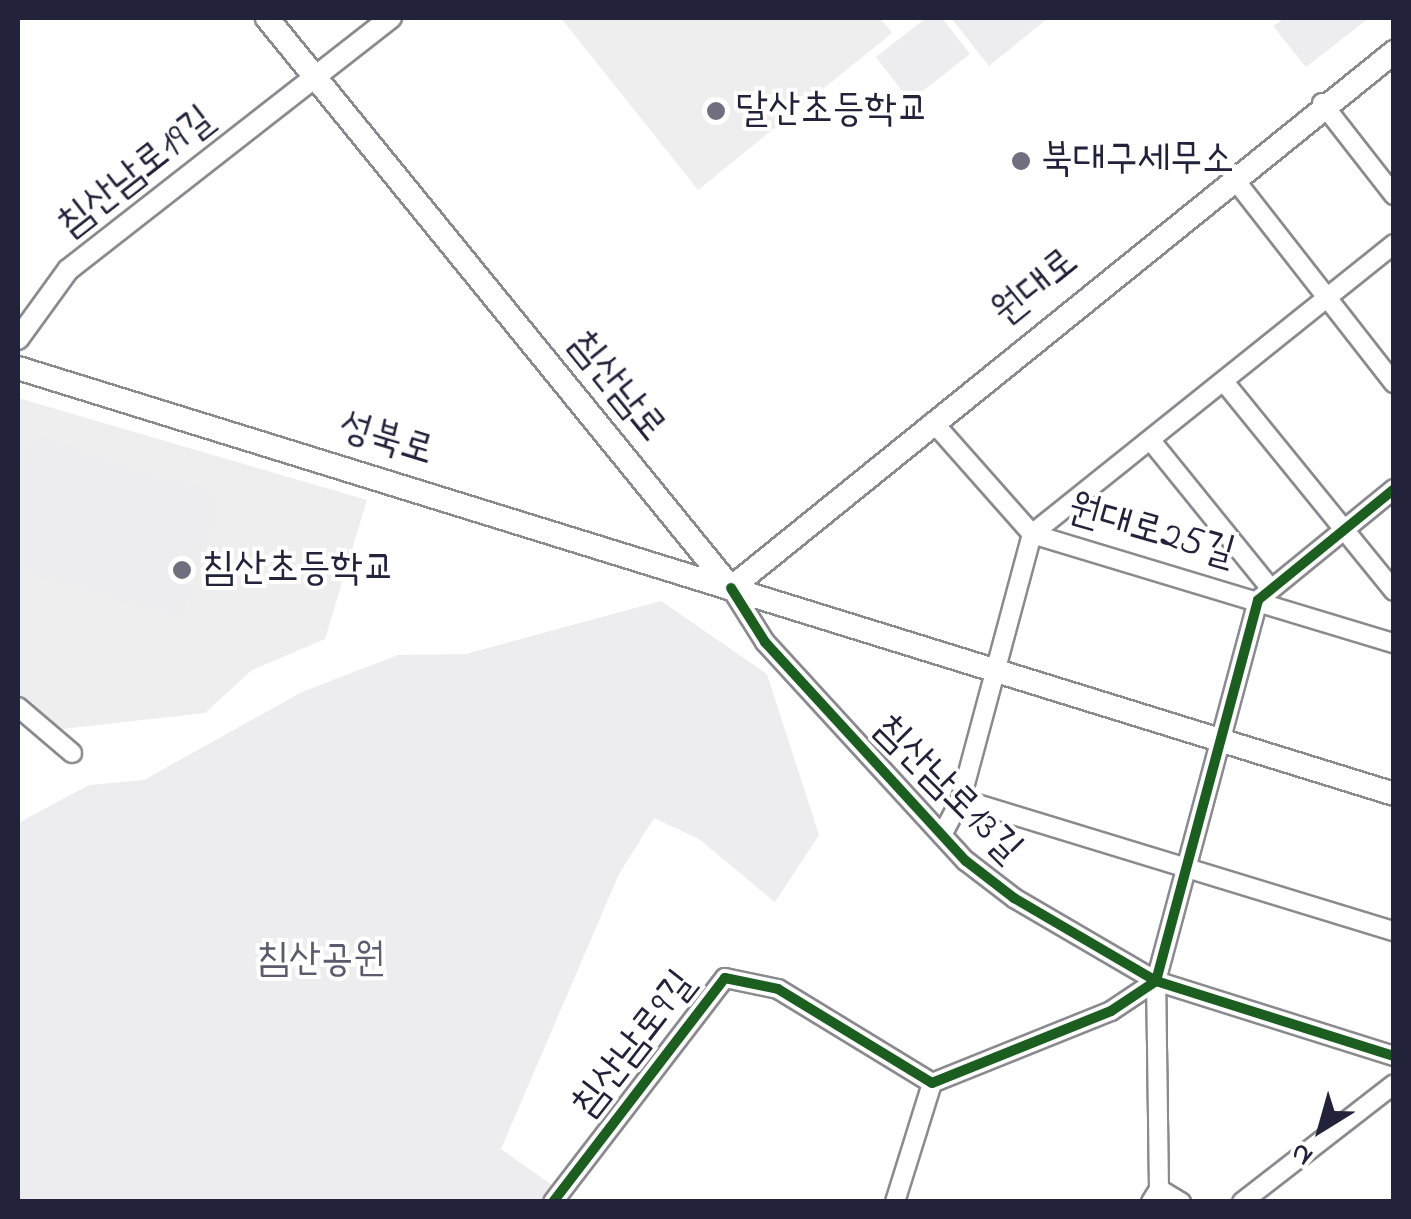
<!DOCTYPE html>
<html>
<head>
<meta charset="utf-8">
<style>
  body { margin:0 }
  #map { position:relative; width:1411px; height:1219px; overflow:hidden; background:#fff; font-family:"Indie Flower","Poor Story",sans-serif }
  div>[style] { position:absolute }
  .built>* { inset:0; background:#eeeeef }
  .green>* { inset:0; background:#ededef }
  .roads { filter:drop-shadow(2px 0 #8a8a8f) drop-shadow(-2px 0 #8a8a8f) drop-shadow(0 2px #8a8a8f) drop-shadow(0 -2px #8a8a8f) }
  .minor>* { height:18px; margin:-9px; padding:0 9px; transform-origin:9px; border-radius:9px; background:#fff }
  .tertiary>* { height:20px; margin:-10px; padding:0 10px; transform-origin:10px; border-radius:10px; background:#fff }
  .secondary>* { height:22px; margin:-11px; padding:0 11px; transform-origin:11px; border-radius:11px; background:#fff }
  .cycleway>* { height:10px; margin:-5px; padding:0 5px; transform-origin:5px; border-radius:5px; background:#1b5e20 }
  .dots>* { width:28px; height:28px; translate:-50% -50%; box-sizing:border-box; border:5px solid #fff; border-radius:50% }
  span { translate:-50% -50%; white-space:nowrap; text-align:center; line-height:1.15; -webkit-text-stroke:8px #fff; paint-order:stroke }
  .poi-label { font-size:40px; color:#22223b }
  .left { translate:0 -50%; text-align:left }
  .street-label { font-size:40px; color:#22223b }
  .park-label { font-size:40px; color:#5b5b6d }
  .frame { position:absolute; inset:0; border:20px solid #22223b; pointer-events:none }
  .north { position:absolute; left:1271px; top:1079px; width:100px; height:100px; -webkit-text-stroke:8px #fff; paint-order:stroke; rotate:217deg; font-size:28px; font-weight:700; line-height:40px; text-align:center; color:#22223b }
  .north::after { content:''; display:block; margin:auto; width:35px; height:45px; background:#22223b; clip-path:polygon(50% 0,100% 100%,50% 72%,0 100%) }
</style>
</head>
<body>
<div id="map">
  <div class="built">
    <div style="clip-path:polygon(561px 18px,880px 18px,892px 33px,698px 190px)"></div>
    <div style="clip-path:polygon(18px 398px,367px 500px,325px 639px,252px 670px,205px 713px,53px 730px,18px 700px)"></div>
  </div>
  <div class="green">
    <div style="clip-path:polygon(926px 18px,942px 18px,970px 54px,910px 101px,876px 57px)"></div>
    <div style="clip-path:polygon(951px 18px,1048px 18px,989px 66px)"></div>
    <div style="clip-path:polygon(1285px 18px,1369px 18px,1306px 67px,1273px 26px)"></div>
    <div style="clip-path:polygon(34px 435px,220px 494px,181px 619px,18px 570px,18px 489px)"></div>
    <div style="clip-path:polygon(661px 601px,767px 674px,819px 835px,775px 902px,699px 839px,654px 818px,619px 874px,501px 1149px,552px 1185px,539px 1201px,18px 1201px,18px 823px,89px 785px,144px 780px,302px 692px,398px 655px,466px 654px)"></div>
  </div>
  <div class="roads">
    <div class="minor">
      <div style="left:1322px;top:103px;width:117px;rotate:52deg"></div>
      <div style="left:1232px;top:176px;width:263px;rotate:52deg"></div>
      <div style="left:1225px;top:383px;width:268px;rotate:50.9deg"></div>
      <div style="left:933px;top:422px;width:149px;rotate:48.5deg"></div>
      <div style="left:1032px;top:534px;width:378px;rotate:16.8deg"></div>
      <div style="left:1152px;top:442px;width:189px;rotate:51deg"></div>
      <div style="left:731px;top:588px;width:64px;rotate:57.8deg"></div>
      <div style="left:765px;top:642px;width:297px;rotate:47.5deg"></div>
      <div style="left:966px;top:861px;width:61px;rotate:37.6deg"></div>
      <div style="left:1014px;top:898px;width:164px;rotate:30.3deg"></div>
      <div style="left:1156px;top:981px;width:250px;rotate:17.5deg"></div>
      <div style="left:18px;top:707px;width:71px;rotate:40.4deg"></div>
      <div style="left:961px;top:799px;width:453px;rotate:17deg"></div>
      <div style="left:942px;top:835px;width:41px;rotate:-62.2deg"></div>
      <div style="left:961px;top:799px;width:274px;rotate:-75deg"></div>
      <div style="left:1032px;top:534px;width:464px;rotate:-38.7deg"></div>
      <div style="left:1159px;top:1189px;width:26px;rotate:31deg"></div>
      <div style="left:553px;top:1202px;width:282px;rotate:-52.5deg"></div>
      <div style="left:725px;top:978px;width:54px;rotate:11.7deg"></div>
      <div style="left:778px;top:989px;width:180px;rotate:31.4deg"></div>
      <div style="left:932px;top:1083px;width:193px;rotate:-21.9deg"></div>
      <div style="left:1111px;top:1011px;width:54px;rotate:-33.7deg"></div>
      <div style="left:1156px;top:981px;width:394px;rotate:-75deg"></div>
      <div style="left:1258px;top:600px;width:176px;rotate:-39.2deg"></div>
      <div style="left:895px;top:1202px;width:125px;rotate:-72.7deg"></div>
      <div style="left:1151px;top:1202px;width:15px;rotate:-58deg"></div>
      <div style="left:1159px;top:1189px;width:208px;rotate:-90.8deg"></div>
      <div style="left:1242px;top:1202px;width:192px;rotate:-37.8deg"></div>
    </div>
    <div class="tertiary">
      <div style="left:18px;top:339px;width:85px;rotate:-54.1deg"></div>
      <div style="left:68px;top:270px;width:410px;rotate:-38deg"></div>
    </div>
    <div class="secondary">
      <div style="left:267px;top:18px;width:735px;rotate:50.85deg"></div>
      <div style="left:18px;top:368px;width:1440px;rotate:17.2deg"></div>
      <div style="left:731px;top:588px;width:853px;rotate:-38.95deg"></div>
    </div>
  </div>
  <div class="cycleway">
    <div style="left:731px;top:588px;width:64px;rotate:57.8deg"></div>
    <div style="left:765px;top:642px;width:297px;rotate:47.5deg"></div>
    <div style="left:966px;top:861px;width:61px;rotate:37.6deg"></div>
    <div style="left:1014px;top:898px;width:164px;rotate:30.3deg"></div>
    <div style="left:1156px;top:981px;width:250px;rotate:17.5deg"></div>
    <div style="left:553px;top:1202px;width:282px;rotate:-52.5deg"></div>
    <div style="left:725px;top:978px;width:54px;rotate:11.7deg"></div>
    <div style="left:778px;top:989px;width:180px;rotate:31.4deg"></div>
    <div style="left:932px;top:1083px;width:193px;rotate:-21.9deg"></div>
    <div style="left:1111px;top:1011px;width:54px;rotate:-33.7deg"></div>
    <div style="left:1156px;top:981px;width:394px;rotate:-75deg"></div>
    <div style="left:1258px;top:600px;width:176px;rotate:-39.2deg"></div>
  </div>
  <div class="dots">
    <div style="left:716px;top:111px;background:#6f6f80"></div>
    <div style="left:1021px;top:161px;background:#6f6f80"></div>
    <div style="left:182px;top:570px;background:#6f6f80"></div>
  </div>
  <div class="poi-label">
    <span class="left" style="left:736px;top:111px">달산초등학교</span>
    <span class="left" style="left:1041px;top:161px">북대구세무소</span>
    <span class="left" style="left:202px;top:570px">침산초등학교</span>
  </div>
  <div class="street-label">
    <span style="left:137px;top:173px;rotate:-38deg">침산남로19길</span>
    <span style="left:1036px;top:288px;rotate:-39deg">원대로</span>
    <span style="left:616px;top:387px;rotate:51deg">침산남로</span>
    <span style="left:386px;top:440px;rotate:17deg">성북로</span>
    <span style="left:1151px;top:532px;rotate:16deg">원대로25길</span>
    <span style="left:947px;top:790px;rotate:45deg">침산남로13길</span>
    <span style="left:635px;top:1045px;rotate:-52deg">침산남로9길</span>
  </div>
  <div class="park-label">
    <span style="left:321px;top:961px">침산공원</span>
  </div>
  <div class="frame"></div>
  <div class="north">N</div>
</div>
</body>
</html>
